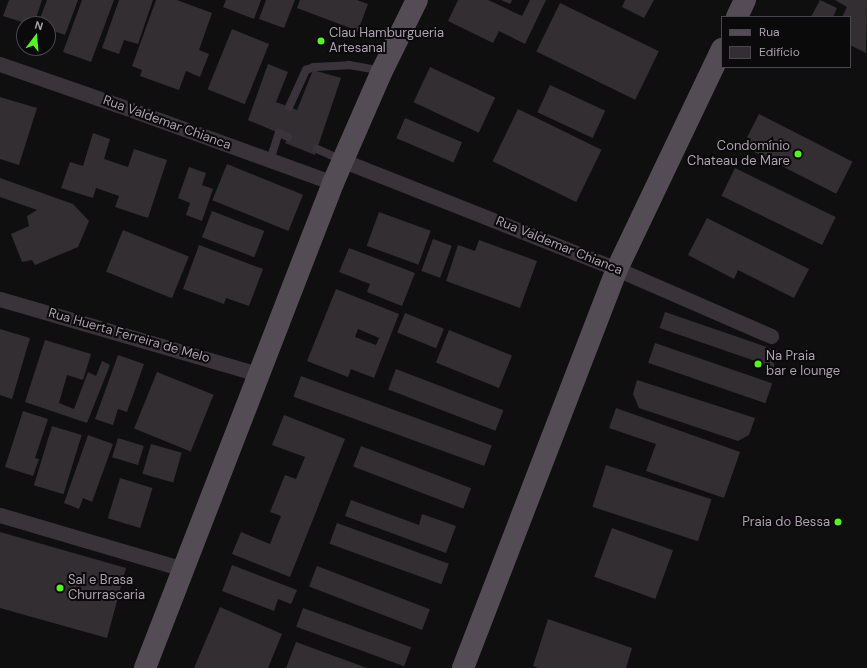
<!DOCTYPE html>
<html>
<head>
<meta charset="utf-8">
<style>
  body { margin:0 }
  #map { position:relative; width:867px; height:668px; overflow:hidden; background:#100f10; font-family:"DM Sans",sans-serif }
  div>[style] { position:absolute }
  .building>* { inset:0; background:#322e32; transform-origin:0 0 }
  .lane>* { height:8px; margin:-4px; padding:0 4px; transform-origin:4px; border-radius:4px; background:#3a343a }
  .street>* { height:15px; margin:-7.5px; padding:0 7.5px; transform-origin:7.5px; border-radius:7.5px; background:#3a343a }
  .primary>* { height:22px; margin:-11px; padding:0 11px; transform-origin:11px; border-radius:11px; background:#534c54 }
  .dots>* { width:11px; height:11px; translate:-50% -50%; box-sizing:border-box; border:2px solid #0b0a0b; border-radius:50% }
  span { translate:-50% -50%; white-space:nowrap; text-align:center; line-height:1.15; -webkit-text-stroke:4px #0b0a0b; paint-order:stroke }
  .poi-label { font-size:13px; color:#ae9fb2 }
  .left { translate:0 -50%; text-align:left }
  .right { translate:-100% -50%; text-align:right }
  .street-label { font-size:13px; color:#ae9fb2 }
  .legend { position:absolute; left:721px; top:16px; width:130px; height:52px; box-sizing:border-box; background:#0b0a0b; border:1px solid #4c464e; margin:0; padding:5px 7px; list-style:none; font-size:12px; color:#ae9fb2 }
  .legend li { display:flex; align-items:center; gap:8px; height:20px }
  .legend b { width:20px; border:1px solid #4c464e }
  .north { position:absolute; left:16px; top:16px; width:40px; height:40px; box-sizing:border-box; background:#0b0a0b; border:1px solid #4c464e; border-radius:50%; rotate:16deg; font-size:11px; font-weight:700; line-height:16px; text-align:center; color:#ae9fb2 }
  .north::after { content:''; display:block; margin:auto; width:14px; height:18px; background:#54f522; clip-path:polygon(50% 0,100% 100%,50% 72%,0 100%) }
</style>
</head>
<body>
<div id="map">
  <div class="building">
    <div style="clip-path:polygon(9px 0,42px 0,34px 24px,28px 24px,3px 16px)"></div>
    <div style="clip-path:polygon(47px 0,78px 0,65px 35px,48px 29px,48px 24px,38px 24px)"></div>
    <div style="clip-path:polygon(82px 0,114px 0,91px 62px,63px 52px)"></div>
    <div style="clip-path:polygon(119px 0,153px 0,138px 44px,124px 40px,119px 54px,102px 48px)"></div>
    <div style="clip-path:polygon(156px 0,177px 0,212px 13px,199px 50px,209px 54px,200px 77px,186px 71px,179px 90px,140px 76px,142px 70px,132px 66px)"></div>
    <div style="clip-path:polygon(226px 0,261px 0,254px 19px,223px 7px)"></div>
    <div style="clip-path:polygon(266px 0,295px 0,284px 28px,259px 19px)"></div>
    <div style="clip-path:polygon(300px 0,357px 0,368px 4px,358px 31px,297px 8px)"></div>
    <div style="clip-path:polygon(458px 0,488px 0,522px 16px,530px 0,546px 0,525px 44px,499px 31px,493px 43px,448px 21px)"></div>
    <div style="clip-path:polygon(501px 0,512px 0,510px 4px)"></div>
    <div style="clip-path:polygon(625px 0,654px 0,644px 18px,622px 7px)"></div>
    <div style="clip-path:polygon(820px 0,837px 8px,833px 17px,811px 17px)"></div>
    <div style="clip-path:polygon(835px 0,867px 0,866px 53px,850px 45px,850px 17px,842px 17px,847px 7px)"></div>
    <div style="left:560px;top:3px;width:110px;height:54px;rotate:26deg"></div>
    <div style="left:232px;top:29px;width:40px;height:65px;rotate:22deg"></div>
    <div style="clip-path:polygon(268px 64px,288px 72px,276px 102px,297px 110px,313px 70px,341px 78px,315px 155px,285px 143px,288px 137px,248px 120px)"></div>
    <div style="left:430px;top:67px;width:72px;height:39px;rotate:25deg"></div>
    <div style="left:550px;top:85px;width:61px;height:30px;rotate:25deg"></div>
    <div style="clip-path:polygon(0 97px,37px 108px,19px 165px,0 159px)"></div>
    <div style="left:518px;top:109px;width:93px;height:58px;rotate:26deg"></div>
    <div style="left:759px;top:114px;width:105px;height:36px;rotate:27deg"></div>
    <div style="left:405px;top:118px;width:62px;height:22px;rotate:23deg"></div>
    <div style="clip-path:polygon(93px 133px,110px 139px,104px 159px,128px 167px,134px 149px,167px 160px,148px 218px,115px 207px,119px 196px,96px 188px,93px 198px,61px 188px,70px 162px,83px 166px)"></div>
    <div style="left:227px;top:164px;width:82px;height:39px;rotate:22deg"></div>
    <div style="clip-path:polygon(189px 167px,206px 173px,202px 185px,213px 189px,202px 221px,186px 215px,190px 203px,178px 198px)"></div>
    <div style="left:735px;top:168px;width:112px;height:31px;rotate:26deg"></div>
    <div style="clip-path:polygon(0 178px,73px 204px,89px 221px,78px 247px,35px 265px,32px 260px,22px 262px,11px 234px,29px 226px,27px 216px,37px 210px,0 197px)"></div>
    <div style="left:212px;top:211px;width:56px;height:28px;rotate:21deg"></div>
    <div style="left:379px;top:212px;width:55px;height:36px;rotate:20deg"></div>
    <div style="clip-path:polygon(707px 218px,809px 269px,794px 298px,738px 270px,734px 279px,688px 255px)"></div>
    <div style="left:123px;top:230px;width:71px;height:45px;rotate:22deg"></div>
    <div style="left:433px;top:239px;width:20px;height:34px;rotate:20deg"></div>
    <div style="clip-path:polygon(479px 240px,537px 261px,520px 308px,446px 281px,458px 245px,475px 251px)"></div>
    <div style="clip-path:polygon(199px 245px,263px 269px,249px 306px,226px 298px,224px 304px,183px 289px)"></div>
    <div style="clip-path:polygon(349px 248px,415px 273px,402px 306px,367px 292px,370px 284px,339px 272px)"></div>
    <div style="clip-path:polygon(evenodd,336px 289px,399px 314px,374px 378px,351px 369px,348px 377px,307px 361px,336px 289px,358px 329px,379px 338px,376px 345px,355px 337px,358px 329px)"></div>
    <div style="left:665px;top:312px;width:121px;height:17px;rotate:19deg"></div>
    <div style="left:405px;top:313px;width:42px;height:21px;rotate:22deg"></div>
    <div style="clip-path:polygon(0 329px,30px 338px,12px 399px,0 395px)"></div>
    <div style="left:449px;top:330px;width:68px;height:35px;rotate:22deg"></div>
    <div style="clip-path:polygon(45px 340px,91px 354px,83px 380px,67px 375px,59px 403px,74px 409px,88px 372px,96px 376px,102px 361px,110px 365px,87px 423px,25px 402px)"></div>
    <div style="left:655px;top:343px;width:124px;height:21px;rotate:19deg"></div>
    <div style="clip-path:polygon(118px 355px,144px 364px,127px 412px,118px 409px,113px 425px,95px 419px)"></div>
    <div style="left:396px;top:369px;width:115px;height:22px;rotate:21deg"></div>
    <div style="left:157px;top:372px;width:61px;height:61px;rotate:22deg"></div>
    <div style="left:301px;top:376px;width:203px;height:22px;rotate:20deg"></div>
    <div style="clip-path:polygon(637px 380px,755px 418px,749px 435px,738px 441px,639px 408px,633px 394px)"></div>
    <div style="clip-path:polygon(616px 408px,740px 452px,724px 498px,646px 471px,656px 444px,609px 428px)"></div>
    <div style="clip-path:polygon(23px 411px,48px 419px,35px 458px,39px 459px,33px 476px,5px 467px)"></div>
    <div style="clip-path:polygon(284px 415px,345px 439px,290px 577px,232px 554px,241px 532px,270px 544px,281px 516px,270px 512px,285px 475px,296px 479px,305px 457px,272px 445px)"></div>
    <div style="left:52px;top:426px;width:31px;height:62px;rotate:17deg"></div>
    <div style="clip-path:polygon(88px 435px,113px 444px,92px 502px,83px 498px,79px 509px,64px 503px)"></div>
    <div style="left:118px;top:438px;width:27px;height:20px;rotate:17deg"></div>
    <div style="left:151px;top:444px;width:32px;height:31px;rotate:16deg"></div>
    <div style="left:361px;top:446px;width:118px;height:22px;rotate:21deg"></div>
    <div style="left:606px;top:465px;width:111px;height:44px;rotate:18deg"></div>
    <div style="left:120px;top:478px;width:34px;height:42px;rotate:17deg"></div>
    <div style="clip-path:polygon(351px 500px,419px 525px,422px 514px,456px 526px,446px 553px,345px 516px)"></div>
    <div style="left:337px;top:523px;width:119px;height:22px;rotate:20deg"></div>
    <div style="left:612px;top:528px;width:65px;height:52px;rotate:20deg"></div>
    <div style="clip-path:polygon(0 532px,126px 568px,107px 638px,0 608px)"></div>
    <div style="clip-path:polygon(232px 565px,297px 590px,291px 604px,278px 599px,274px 611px,222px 591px)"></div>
    <div style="left:317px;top:566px;width:121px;height:22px;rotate:21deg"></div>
    <div style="clip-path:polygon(220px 607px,282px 634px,268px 668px,194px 668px)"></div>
    <div style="left:303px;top:608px;width:115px;height:20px;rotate:20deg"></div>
    <div style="clip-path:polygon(548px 619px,632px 648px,626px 668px,538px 668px,533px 666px)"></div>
    <div style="clip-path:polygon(296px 642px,367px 668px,286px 668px)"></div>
  </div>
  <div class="lane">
    <div style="left:289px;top:107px;width:41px;rotate:-65.3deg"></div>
    <div style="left:306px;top:70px;width:9px;rotate:-21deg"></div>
    <div style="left:314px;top:67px;width:35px;rotate:-3deg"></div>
    <div style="left:349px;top:65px;width:34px;rotate:10deg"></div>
    <div style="left:317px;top:149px;width:27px;rotate:24deg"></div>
    <div style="left:270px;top:160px;width:28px;rotate:-72deg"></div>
    <div style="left:279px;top:133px;width:10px;rotate:24deg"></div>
  </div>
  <div class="street">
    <div style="left:0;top:64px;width:125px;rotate:19.2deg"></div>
    <div style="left:118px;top:105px;width:229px;rotate:19.9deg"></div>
    <div style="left:344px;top:161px;width:294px;rotate:21.6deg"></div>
    <div style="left:617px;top:269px;width:168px;rotate:23.5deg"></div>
    <div style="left:0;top:299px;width:269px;rotate:16.2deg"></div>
    <div style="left:0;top:515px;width:192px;rotate:16.4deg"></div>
  </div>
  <div class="primary">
    <div style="left:737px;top:17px;width:19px;rotate:-65deg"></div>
    <div style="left:145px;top:668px;width:520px;rotate:-68.81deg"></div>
    <div style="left:333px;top:183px;width:122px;rotate:-66.4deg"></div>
    <div style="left:382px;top:71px;width:79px;rotate:-63.8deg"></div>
    <div style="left:463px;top:668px;width:428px;rotate:-68.9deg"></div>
    <div style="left:617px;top:269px;width:244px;rotate:-64.5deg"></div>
  </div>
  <div class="dots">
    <div style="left:321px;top:41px;background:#54f522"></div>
    <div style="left:798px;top:154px;background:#54f522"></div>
    <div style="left:758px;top:364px;background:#54f522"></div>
    <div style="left:838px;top:522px;background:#54f522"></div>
    <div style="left:60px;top:588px;background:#54f522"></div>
  </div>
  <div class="poi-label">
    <span class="left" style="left:329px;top:41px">Clau Hamburgueria<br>Artesanal</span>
    <span class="right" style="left:790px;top:154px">Condomínio<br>Chateau de Mare</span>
    <span class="left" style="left:766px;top:364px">Na Praia<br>bar e lounge</span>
    <span class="right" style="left:830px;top:522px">Praia do Bessa</span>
    <span class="left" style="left:68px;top:588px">Sal e Brasa<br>Churrascaria</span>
  </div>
  <div class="street-label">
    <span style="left:167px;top:123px;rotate:20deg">Rua Valdemar Chianca</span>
    <span style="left:559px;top:246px;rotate:22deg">Rua Valdemar Chianca</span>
    <span style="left:129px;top:336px;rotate:16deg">Rua Huerta Ferreira de Melo</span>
  </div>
  <ul class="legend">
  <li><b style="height:5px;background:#534c54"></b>Rua</li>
  <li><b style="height:11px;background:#322e32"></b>Edifício</li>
  </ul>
  <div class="north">N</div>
</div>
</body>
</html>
